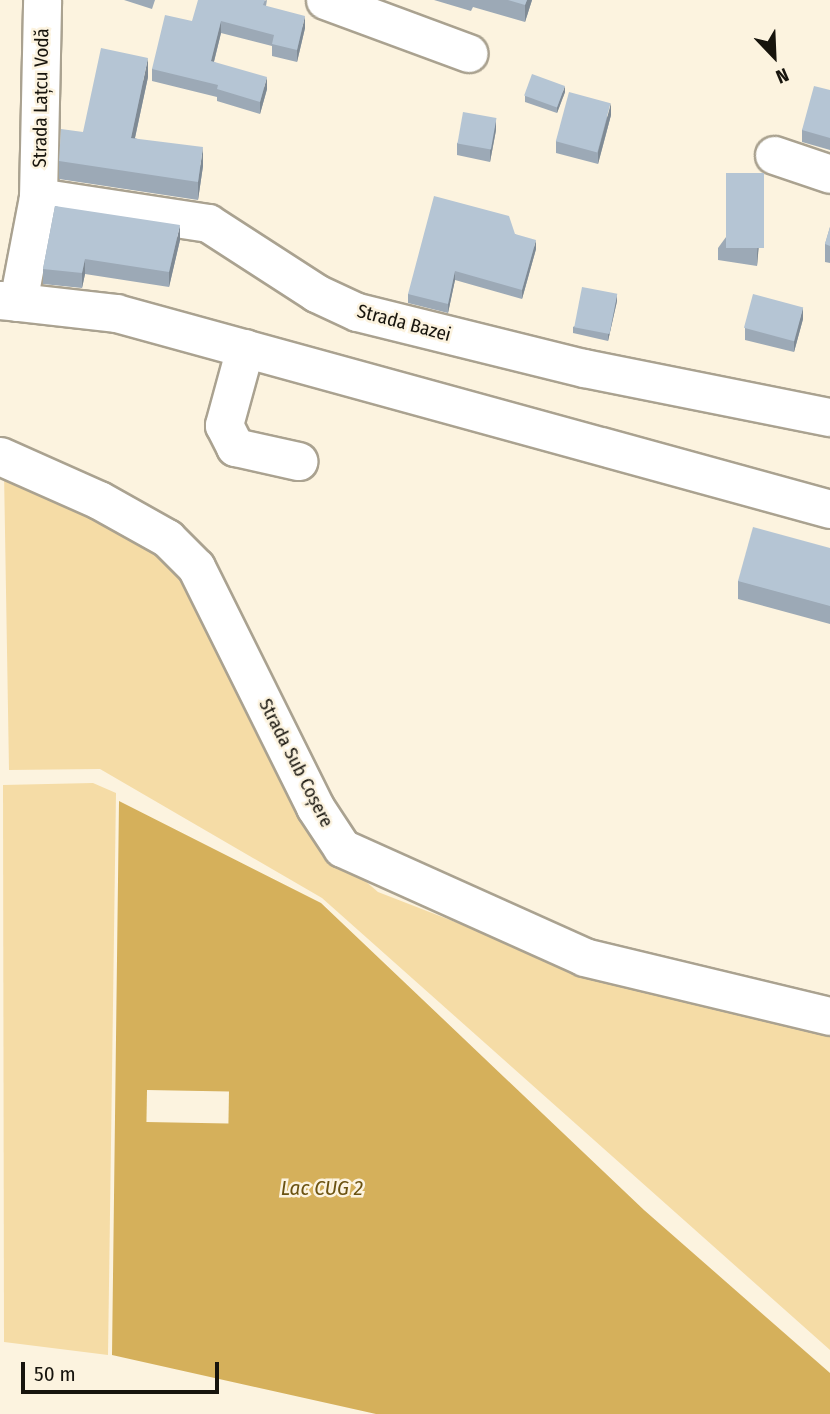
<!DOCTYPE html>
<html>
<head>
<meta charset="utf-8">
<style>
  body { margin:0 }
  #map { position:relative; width:830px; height:1414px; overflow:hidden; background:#fcf3df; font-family:"Fira Sans Condensed",sans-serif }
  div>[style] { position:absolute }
  .green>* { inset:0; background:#f5dca6 }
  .water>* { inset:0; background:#d5b05b }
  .pier>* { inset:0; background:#fcf3df; transform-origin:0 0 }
  .roads { filter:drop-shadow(2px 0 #aaa290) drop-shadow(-2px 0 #aaa290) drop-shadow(0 2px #aaa290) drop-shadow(0 -2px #aaa290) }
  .minor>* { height:37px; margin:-18.5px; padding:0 18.5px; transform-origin:18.5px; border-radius:18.5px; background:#fff }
  .wall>* { inset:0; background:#9ca9b6 }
  .shaded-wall>* { inset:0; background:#7f8a94 }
  .building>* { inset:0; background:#b5c5d4; transform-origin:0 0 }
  span { translate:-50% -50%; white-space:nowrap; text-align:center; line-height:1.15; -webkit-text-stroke:5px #fcf3df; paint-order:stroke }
  .street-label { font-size:19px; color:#17140d }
  .water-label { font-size:21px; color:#6b5210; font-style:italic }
  .north { position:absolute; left:739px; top:21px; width:70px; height:70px; -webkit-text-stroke:5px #fcf3df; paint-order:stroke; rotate:157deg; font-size:19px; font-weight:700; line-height:28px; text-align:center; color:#17140d }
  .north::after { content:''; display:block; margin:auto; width:24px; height:32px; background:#17140d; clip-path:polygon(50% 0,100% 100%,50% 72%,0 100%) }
  .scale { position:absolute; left:21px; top:1362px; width:198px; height:32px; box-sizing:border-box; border:4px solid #17140d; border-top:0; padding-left:9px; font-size:21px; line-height:24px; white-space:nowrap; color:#17140d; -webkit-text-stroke:5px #fcf3df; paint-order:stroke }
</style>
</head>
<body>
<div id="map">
  <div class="green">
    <div style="clip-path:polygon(4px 472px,110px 523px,182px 567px,329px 850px,378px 892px,561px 963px,830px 1030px,830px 1350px,322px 898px,100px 769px,9px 770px)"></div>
    <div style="clip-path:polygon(93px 783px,116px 793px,108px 1355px,4px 1342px,3px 785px)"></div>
  </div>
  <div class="water">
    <div style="clip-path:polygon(119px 801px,321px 903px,644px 1210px,830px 1373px,830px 1414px,376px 1414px,112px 1355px)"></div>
  </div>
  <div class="pier">
    <div style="left:147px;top:1090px;width:82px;height:32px;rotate:1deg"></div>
  </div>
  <div class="roads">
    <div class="minor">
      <div style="left:325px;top:0;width:153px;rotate:20.3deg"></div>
      <div style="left:774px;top:155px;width:59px;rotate:18.7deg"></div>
      <div style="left:38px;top:197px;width:172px;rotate:8.7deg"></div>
      <div style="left:208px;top:223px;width:129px;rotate:32.9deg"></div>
      <div style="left:316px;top:293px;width:45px;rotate:24.9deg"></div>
      <div style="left:357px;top:312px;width:234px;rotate:13.9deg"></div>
      <div style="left:584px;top:368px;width:251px;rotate:11.3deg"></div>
      <div style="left:0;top:300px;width:18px;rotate:6deg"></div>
      <div style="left:18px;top:302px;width:107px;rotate:-79.2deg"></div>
      <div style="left:38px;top:197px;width:197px;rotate:-88.8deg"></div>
      <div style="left:18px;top:302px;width:99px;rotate:6.4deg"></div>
      <div style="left:116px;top:313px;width:740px;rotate:15.35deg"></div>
      <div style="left:245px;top:348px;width:80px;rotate:105.3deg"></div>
      <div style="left:224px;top:425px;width:25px;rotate:63deg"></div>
      <div style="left:235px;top:447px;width:65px;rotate:12.5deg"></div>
      <div style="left:0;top:456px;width:108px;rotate:24deg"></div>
      <div style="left:99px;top:500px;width:78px;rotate:29.2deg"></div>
      <div style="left:167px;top:538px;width:41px;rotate:45deg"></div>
      <div style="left:196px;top:567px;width:268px;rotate:63.6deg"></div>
      <div style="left:315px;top:807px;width:49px;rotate:56.6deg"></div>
      <div style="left:342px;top:848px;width:265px;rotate:24.2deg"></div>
      <div style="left:584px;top:957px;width:253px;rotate:13.5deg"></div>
    </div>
  </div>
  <div class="wall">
    <div style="clip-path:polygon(124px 0,155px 0,152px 9px)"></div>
    <div style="clip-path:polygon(267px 0,266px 6px,305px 28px,297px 62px,272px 56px,272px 46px,221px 33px,214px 62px,267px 89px,260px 114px,217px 101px,217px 97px,152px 81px,152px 69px,192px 21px)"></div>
    <div style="clip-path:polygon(434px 0,532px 0,525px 22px,473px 7px,471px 11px)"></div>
    <div style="clip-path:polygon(148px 77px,135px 138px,203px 166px,198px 200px,59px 179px,59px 161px,83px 132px)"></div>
    <div style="clip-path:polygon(830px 90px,830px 150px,802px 142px,802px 130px)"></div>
    <div style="clip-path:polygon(565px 92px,557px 113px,525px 102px,525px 96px)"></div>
    <div style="clip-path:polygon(611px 115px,598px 164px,556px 153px,556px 141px)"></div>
    <div style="clip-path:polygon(496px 130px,490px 162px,457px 155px,457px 143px)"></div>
    <div style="clip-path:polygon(764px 185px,757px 266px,718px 260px,718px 248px)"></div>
    <div style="clip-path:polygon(55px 206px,180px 240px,169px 287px,85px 274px,82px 288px,43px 284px,43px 269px)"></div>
    <div style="clip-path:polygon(830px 227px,830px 263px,825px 262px,825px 244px)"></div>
    <div style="clip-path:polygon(515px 234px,536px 249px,522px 299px,455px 280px,448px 313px,408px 303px,408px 294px)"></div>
    <div style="clip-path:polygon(617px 301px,608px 341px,573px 333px,573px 327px)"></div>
    <div style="clip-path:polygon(803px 319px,794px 352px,745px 340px,745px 328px)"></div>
    <div style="clip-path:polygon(830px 548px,830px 624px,738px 599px,738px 581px)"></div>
  </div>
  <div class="shaded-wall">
    <div style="clip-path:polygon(527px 0,532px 0,525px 22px,525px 5px)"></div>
    <div style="clip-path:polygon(305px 16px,305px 28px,297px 62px,297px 50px)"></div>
    <div style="clip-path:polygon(221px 21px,221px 33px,211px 73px,211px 61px)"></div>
    <div style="clip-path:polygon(148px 58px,148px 77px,131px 156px,131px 138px)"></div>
    <div style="clip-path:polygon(267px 77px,267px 89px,260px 114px,260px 102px)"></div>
    <div style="clip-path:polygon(565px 86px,565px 92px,557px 113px,557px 107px)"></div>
    <div style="clip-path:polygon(611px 103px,611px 115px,598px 164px,598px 152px)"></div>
    <div style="clip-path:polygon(496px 118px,496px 130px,490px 162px,490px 150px)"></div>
    <div style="clip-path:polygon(203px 147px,203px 166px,198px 200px,198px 182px)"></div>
    <div style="clip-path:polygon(764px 173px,764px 185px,757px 266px,757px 254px)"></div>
    <div style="clip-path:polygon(180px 225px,180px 240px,169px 287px,169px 272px)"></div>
    <div style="clip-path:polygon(536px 240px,536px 249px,522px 299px,522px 290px)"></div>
    <div style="clip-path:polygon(85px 259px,85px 274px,82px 288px,82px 273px)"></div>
    <div style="clip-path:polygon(455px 271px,455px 280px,448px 313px,448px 304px)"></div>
    <div style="clip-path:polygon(617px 294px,617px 301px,608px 341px,608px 335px)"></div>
    <div style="clip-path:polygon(803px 307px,803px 319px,794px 352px,794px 340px)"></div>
  </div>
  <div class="building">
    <div style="clip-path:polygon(198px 0,265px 0,263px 5px,305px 16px,297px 50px,272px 44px,274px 35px,221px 21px,211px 61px,267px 77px,260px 102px,217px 89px,218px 85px,152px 69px,165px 15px,192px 21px)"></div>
    <div style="clip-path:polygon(508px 0,527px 0,525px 5px)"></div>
    <div style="clip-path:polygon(101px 48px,148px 58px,131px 138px,203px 147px,198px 182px,59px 161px,61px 129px,83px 132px)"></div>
    <div style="left:532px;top:74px;width:35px;height:23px;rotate:20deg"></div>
    <div style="clip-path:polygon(814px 86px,830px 90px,830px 138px,802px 130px)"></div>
    <div style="left:569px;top:92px;width:43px;height:51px;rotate:15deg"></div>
    <div style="left:463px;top:112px;width:34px;height:32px;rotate:10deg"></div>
    <div style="left:726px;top:173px;width:38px;height:75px"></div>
    <div style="clip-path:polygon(434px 196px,509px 216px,515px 234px,536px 240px,522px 290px,455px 271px,448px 304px,408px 294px)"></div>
    <div style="clip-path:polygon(55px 206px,180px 225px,169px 272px,85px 259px,82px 273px,43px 269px)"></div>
    <div style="clip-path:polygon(830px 227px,830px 246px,825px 244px)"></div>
    <div style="left:582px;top:287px;width:36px;height:41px;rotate:11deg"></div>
    <div style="left:753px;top:294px;width:52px;height:35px;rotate:15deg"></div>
    <div style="clip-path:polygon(753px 527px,830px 548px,830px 606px,738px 581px)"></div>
  </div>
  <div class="street-label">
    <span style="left:41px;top:98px;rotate:-89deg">Strada Lațcu Vodă</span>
    <span style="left:404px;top:323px;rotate:15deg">Strada Bazei</span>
    <span style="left:296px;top:763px;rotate:63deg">Strada Sub Coșere</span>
  </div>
  <div class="water-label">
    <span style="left:322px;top:1188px">Lac CUG 2</span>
  </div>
  <div class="north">N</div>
  <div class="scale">50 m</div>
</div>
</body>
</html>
